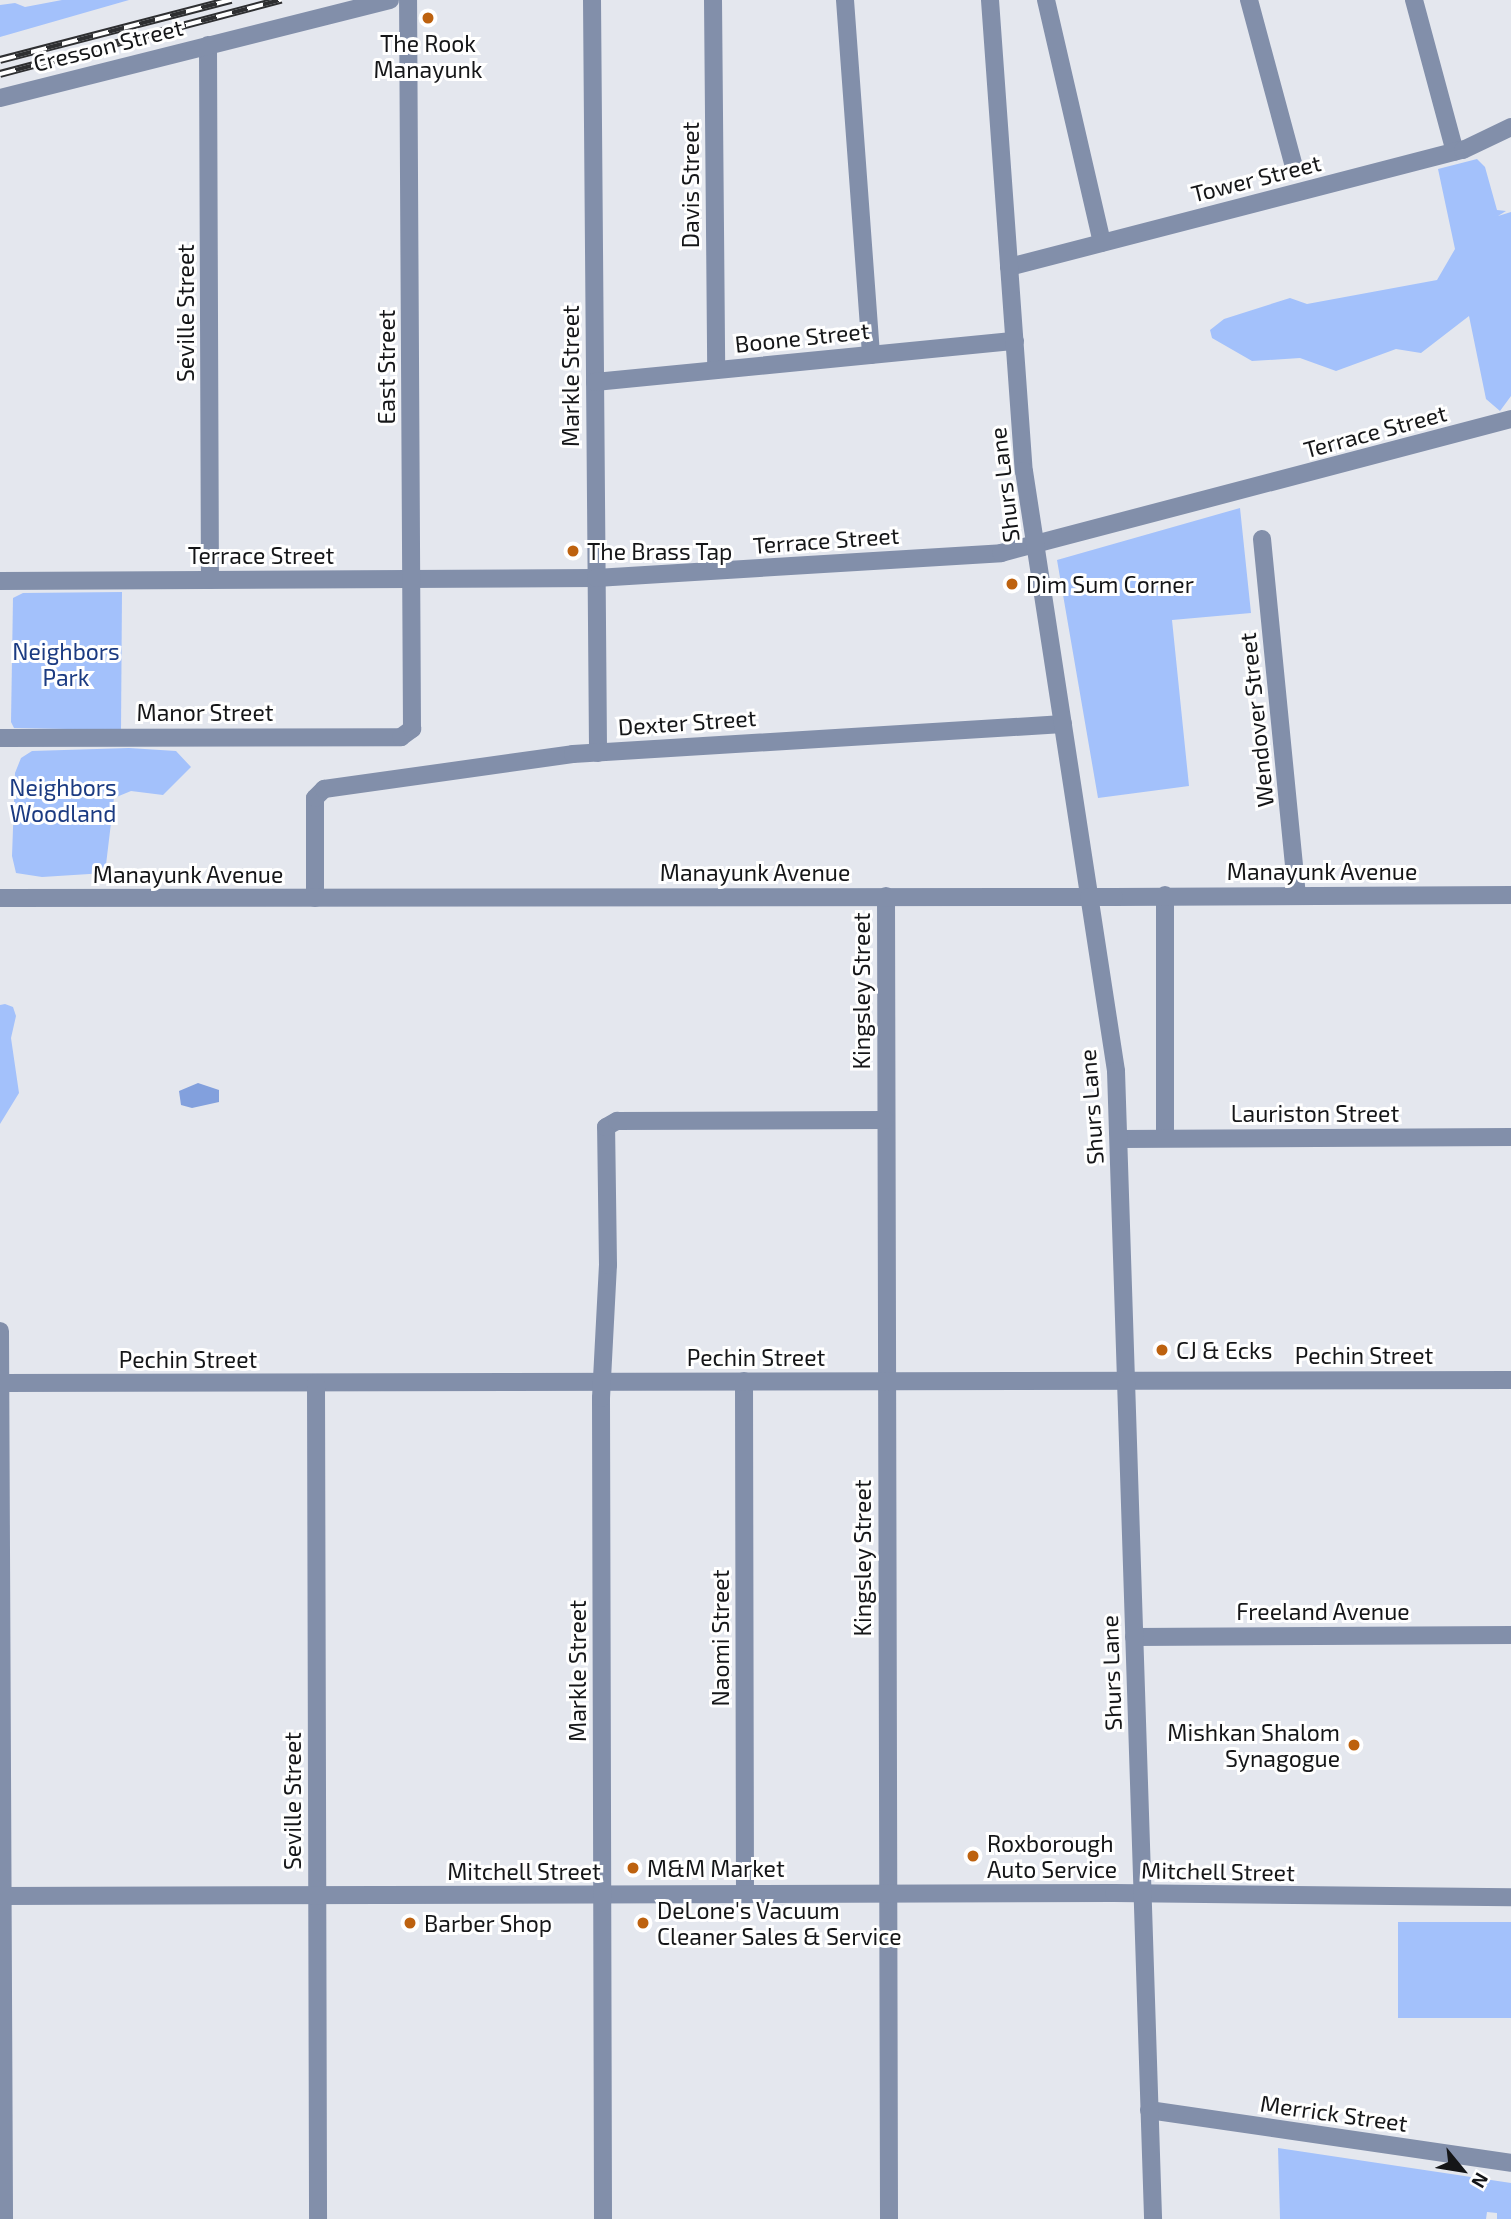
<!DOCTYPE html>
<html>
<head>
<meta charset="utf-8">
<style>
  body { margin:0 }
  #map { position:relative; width:1511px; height:2219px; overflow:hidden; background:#e4e7ee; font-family:"Exo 2",sans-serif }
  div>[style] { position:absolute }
  .green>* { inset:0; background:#a3c1fb; transform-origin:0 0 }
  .water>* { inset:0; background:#82a0dd }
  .minor>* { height:18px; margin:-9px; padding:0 9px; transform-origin:9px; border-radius:9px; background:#828faa }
  .tertiary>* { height:18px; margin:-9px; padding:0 9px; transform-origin:9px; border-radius:9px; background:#828faa }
  .rail>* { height:8px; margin-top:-4px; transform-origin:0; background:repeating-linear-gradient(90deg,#fff 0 16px,#2e2f31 0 32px); box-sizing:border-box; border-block:2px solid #2e2f31 }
  .tertiary-bridge>* { height:18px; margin:-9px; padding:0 9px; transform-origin:9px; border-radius:9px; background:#828faa }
  .dots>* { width:19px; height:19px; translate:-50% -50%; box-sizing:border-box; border:4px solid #fff; border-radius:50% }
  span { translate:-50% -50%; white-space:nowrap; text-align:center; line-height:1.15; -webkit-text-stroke:6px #fff; paint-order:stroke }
  .poi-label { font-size:23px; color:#151618 }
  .left { translate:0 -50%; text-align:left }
  .right { translate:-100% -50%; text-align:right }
  .street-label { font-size:23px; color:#151618 }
  .park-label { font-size:23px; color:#1b3b82 }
  .north { position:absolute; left:1427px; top:2135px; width:70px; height:70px; -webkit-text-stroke:5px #fff; paint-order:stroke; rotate:120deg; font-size:19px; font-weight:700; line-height:28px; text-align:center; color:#151618 }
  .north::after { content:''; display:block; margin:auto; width:24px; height:32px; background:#151618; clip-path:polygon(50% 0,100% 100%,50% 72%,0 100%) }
</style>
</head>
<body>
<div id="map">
  <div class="green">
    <div style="clip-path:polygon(62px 0,129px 0,0 37px,0 5px,15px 3px,25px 7px)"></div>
    <div style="clip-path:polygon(1477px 159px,1485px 167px,1497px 210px,1506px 211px,1498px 216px,1511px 212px,1511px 396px,1500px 411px,1486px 399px,1469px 316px,1421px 353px,1396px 349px,1336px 371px,1300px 358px,1252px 361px,1212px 338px,1210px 330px,1224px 319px,1290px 298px,1307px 304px,1437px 280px,1455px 249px,1438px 169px)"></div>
    <div style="clip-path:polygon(1240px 508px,1251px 613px,1172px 620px,1189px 786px,1098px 798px,1057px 560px)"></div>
    <div style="clip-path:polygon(122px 592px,121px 730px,14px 728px,11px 722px,13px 598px,23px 593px)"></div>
    <div style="clip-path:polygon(129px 748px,176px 751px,191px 767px,163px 795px,131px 791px,114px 798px,105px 873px,42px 877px,16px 873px,12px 856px,15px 773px,21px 758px,32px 751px)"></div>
    <div style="clip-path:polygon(5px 1004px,13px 1007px,16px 1016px,11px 1038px,19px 1093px,0 1124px,0 1005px)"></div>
    <div style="left:1398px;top:1922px;width:113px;height:96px"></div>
    <div style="clip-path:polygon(1278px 2148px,1511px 2183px,1511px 2219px,1497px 2219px,1497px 2213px,1487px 2212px,1486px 2219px,1280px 2219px)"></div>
  </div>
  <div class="water">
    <div style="clip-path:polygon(198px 1083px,219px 1090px,219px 1102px,192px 1108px,181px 1105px,179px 1091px)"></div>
  </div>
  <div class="minor">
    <div style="left:592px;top:0;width:753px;rotate:89.54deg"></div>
    <div style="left:713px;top:0;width:370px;rotate:89.5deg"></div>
    <div style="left:845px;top:0;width:356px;rotate:85.8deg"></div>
    <div style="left:1046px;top:0;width:249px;rotate:77deg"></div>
    <div style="left:1249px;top:0;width:169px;rotate:74.9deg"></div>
    <div style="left:1414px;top:0;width:157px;rotate:74.9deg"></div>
    <div style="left:208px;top:45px;width:535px;rotate:89.79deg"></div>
    <div style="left:0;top:98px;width:402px;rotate:-14.1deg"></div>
    <div style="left:1009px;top:267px;width:469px;rotate:-14.5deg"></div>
    <div style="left:1463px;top:150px;width:53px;rotate:-25.6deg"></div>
    <div style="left:595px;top:382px;width:422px;rotate:-5.6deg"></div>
    <div style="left:1262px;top:539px;width:358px;rotate:84.4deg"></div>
    <div style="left:0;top:581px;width:596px;rotate:-0.29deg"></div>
    <div style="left:596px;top:578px;width:406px;rotate:-3.5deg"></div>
    <div style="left:1001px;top:553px;width:527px;rotate:-14.72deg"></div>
    <div style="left:0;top:738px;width:401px;rotate:-0.1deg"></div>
    <div style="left:401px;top:737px;width:14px;rotate:-36deg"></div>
    <div style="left:412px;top:729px;width:729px;rotate:-90.31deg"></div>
    <div style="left:1165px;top:895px;width:243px;rotate:90deg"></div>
    <div style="left:886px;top:896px;width:1323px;rotate:89.87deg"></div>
    <div style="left:315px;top:898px;width:100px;rotate:-90deg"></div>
    <div style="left:315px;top:798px;width:13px;rotate:-45deg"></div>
    <div style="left:324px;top:789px;width:251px;rotate:-8deg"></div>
    <div style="left:573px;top:754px;width:491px;rotate:-3.5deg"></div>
    <div style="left:1119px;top:1139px;width:392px;rotate:-0.3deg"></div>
    <div style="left:0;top:1331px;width:888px;rotate:89.74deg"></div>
    <div style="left:744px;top:1381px;width:513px;rotate:89.89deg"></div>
    <div style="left:0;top:1383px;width:1511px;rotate:-0.11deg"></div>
    <div style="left:316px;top:1383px;width:836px;rotate:89.86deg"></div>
    <div style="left:1134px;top:1637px;width:377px;rotate:-0.3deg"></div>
    <div style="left:0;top:1896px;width:1114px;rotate:-0.15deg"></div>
    <div style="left:1114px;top:1893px;width:397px;rotate:0.6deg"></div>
    <div style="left:1149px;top:2110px;width:366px;rotate:8.3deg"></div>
    <div style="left:603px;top:2219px;width:821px;rotate:-90.14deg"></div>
    <div style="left:601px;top:1398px;width:133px;rotate:-87deg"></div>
    <div style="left:608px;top:1265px;width:138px;rotate:-90.8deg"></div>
    <div style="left:606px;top:1127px;width:13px;rotate:-29deg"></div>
    <div style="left:617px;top:1121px;width:268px;rotate:-0.2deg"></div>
  </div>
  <div class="tertiary">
    <div style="left:990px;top:0;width:472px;rotate:85.9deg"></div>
    <div style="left:1024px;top:471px;width:607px;rotate:81.28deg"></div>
    <div style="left:1116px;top:1071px;width:1149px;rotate:88.15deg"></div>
    <div style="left:1114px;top:897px;width:397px;rotate:-0.3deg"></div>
    <div style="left:0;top:898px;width:1089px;rotate:-0.05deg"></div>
  </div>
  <div class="rail">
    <div style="left:0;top:60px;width:239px;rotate:-14.6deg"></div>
    <div style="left:0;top:74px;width:291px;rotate:-14.8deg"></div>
  </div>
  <div class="tertiary-bridge">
    <div style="left:1089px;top:897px;width:25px"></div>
  </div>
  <div class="dots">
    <div style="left:428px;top:18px;background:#bd610e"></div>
    <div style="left:573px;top:551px;background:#bd610e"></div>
    <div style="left:1012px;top:584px;background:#bd610e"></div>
    <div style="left:1162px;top:1350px;background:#bd610e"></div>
    <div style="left:1354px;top:1745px;background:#bd610e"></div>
    <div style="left:973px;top:1856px;background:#bd610e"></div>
    <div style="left:633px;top:1868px;background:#bd610e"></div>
    <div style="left:410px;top:1923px;background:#bd610e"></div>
    <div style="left:643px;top:1923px;background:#bd610e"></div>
  </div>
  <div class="poi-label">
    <span style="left:428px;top:56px">The Rook<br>Manayunk</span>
    <span class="left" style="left:587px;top:551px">The Brass Tap</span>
    <span class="left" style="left:1026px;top:584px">Dim Sum Corner</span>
    <span class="left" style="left:1176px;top:1350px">CJ &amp; Ecks</span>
    <span class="right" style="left:1340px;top:1745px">Mishkan Shalom<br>Synagogue</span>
    <span class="left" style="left:987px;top:1856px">Roxborough<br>Auto Service</span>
    <span class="left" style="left:647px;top:1868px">M&amp;M Market</span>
    <span class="left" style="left:657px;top:1923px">DeLone's Vacuum<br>Cleaner Sales &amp; Service</span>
    <span class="left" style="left:424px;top:1923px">Barber Shop</span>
  </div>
  <div class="street-label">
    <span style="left:108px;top:45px;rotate:-14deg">Cresson Street</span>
    <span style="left:1256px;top:178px;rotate:-14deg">Tower Street</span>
    <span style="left:690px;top:185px;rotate:-90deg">Davis Street</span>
    <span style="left:185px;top:313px;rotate:-90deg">Seville Street</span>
    <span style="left:802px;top:337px;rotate:-6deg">Boone Street</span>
    <span style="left:386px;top:367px;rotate:-90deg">East Street</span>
    <span style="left:570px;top:376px;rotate:-90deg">Markle Street</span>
    <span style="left:1375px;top:431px;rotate:-15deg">Terrace Street</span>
    <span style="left:1004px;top:485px;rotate:-97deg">Shurs Lane</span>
    <span style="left:826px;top:540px;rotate:-4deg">Terrace Street</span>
    <span style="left:261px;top:555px">Terrace Street</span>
    <span style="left:205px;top:712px">Manor Street</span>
    <span style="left:1256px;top:720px;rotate:-96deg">Wendover Street</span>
    <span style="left:687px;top:722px;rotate:-4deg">Dexter Street</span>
    <span style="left:1322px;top:871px">Manayunk Avenue</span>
    <span style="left:755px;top:872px">Manayunk Avenue</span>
    <span style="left:188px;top:874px">Manayunk Avenue</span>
    <span style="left:861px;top:991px;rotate:-90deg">Kingsley Street</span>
    <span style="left:1091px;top:1107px;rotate:-94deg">Shurs Lane</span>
    <span style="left:1315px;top:1113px">Lauriston Street</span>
    <span style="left:1364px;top:1355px">Pechin Street</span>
    <span style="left:756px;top:1357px">Pechin Street</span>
    <span style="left:188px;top:1359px">Pechin Street</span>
    <span style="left:862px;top:1558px;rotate:-90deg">Kingsley Street</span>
    <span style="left:1323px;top:1611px">Freeland Avenue</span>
    <span style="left:720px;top:1638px;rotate:-90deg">Naomi Street</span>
    <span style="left:577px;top:1671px;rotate:-90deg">Markle Street</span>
    <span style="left:1111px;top:1673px;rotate:-92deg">Shurs Lane</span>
    <span style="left:292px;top:1801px;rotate:-90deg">Seville Street</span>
    <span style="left:524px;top:1871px">Mitchell Street</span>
    <span style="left:1218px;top:1871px;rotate:1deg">Mitchell Street</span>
    <span style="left:1334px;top:2113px;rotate:8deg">Merrick Street</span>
  </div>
  <div class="park-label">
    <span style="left:66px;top:664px">Neighbors<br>Park</span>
    <span style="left:63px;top:800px">Neighbors<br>Woodland</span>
  </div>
  <div class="north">N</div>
</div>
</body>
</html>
